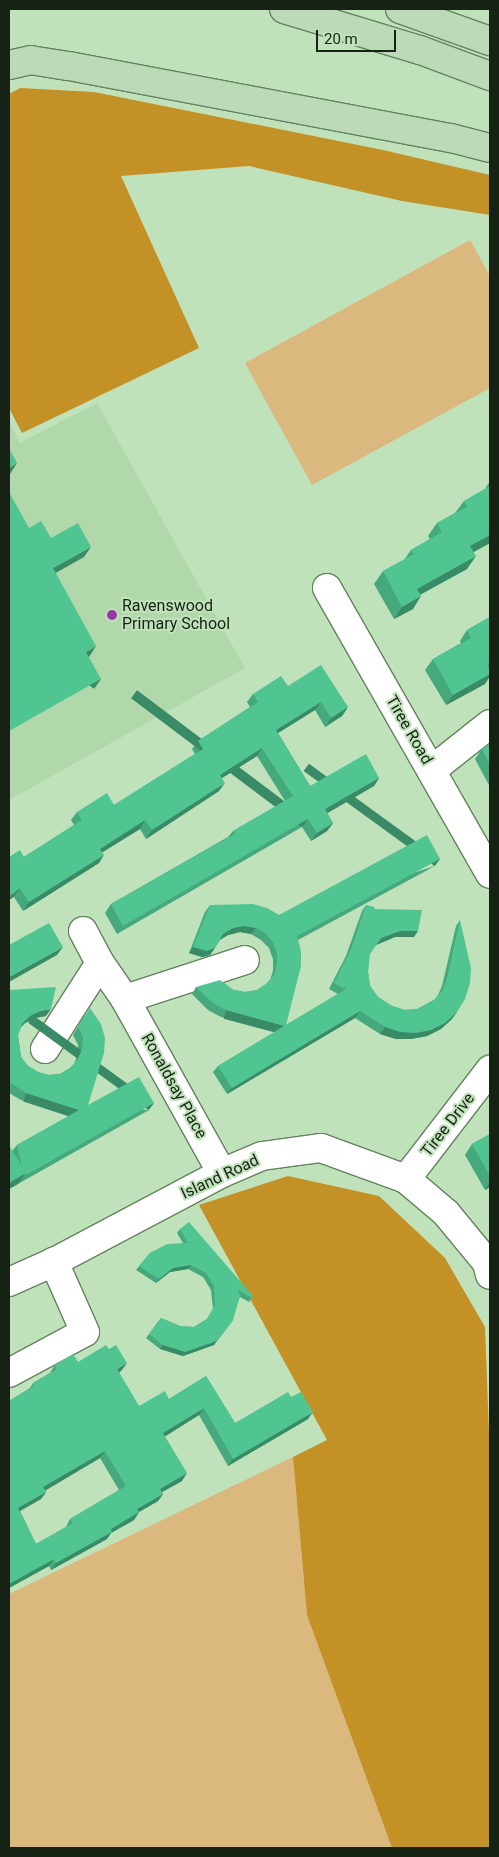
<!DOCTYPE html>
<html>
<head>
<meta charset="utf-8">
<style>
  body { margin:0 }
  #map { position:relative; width:499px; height:1857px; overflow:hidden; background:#c0e2ba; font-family:Roboto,sans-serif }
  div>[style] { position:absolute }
  .built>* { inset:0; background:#b1d8aa }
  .green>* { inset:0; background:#dab87e }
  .forest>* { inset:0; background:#c39126 }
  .roads { filter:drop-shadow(1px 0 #63835e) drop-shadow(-1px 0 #63835e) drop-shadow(0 1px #63835e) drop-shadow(0 -1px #63835e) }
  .street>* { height:28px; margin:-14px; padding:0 14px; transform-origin:14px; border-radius:14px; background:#fff }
  .primary>* { height:28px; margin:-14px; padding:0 14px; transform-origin:14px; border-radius:14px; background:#bcd9b8 }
  .wall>* { inset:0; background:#46a97d }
  .shaded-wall>* { inset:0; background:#398a66; transform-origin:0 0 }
  .building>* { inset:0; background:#51c591 }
  .dots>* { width:14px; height:14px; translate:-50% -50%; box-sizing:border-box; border:2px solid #c0e2ba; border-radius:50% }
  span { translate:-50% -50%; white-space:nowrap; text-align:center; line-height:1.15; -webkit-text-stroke:4px #c0e2ba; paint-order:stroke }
  .poi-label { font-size:16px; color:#162314 }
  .left { translate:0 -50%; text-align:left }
  .street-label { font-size:16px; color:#162314 }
  .frame { position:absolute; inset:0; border:10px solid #162314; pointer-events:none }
  .scale { position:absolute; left:316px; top:30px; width:80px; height:22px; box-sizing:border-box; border:2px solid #162314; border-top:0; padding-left:6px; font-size:15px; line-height:18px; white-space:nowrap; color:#162314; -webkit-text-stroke:4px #c0e2ba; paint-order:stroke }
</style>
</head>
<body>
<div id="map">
  <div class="built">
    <div style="clip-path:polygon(97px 403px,245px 668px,9px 800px,9px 421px,20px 443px)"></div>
  </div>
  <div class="green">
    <div style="clip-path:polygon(470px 240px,490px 276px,490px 388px,312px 485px,245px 363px)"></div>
    <div style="clip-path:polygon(293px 1457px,307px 1615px,392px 1848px,9px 1848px,9px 1594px)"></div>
  </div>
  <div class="forest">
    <div style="clip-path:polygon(20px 88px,94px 92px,383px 150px,490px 175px,490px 215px,402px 201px,249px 166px,121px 176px,199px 348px,22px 433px,9px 408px,9px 94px)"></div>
    <div style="clip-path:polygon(288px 1176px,379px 1196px,445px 1258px,485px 1327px,490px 1459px,490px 1848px,392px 1848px,307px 1615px,293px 1457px,327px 1440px,199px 1205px)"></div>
  </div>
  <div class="roads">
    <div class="street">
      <div style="left:327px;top:588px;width:329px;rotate:60.3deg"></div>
      <div style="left:432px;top:770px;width:74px;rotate:-38.4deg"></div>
      <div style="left:83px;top:931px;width:36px;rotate:62deg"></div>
      <div style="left:100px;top:963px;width:44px;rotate:55.2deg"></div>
      <div style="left:125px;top:999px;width:199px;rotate:60.9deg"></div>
      <div style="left:125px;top:999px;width:126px;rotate:-18deg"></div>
      <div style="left:45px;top:1049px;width:102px;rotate:-57.4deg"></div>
      <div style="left:406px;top:1179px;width:138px;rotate:-52.4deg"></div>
      <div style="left:9px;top:1282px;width:49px;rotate:-24deg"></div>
      <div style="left:54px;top:1262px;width:190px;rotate:-27.9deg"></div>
      <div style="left:222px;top:1173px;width:43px;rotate:-23deg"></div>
      <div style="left:262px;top:1156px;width:60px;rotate:-7.7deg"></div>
      <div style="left:321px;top:1148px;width:90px;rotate:20deg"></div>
      <div style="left:406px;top:1179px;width:52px;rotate:40.4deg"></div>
      <div style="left:446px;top:1213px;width:65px;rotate:50.6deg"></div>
      <div style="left:487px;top:1263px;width:12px;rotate:76deg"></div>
      <div style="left:9px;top:1373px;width:86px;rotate:-28.3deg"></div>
      <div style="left:85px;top:1332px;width:77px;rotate:-113.9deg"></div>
    </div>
    <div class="primary">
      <div style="left:284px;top:9px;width:142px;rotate:16.8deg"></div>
      <div style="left:420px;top:50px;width:75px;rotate:20.4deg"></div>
      <div style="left:400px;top:9px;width:96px;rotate:19.6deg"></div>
      <div style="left:9px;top:65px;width:22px;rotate:-13deg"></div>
      <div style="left:30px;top:60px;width:39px;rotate:9deg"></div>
      <div style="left:69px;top:66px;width:389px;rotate:10.7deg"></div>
      <div style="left:451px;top:138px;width:40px;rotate:14.4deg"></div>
    </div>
  </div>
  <div class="wall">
    <div style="clip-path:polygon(490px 481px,490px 543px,473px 552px,467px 569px,420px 595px,413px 609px,394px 619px,374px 584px,383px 571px,404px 560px,411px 550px,430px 539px,428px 536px,437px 523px,455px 513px,464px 501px,485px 489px)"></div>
    <div style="clip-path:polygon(490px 617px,490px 676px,485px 684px,446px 705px,425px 670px,433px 659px,461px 643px,460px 641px,467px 630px)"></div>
    <div style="clip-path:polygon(288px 686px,348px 707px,342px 716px,325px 727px,315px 710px,278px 733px,310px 786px,379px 778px,374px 786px,327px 813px,333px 823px,327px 831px,311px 841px,302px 827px,117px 934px,105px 913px,111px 904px,228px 837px,233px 831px,285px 801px,257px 756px,222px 778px,219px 791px,146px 839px,140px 829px,102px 852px,99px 863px,23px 911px,14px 897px,24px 857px,74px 825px,71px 820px,77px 812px,114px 805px,195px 754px,192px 749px,198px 741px,250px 707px,247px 702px,253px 694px)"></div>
    <div style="clip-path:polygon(490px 744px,490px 787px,475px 759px,482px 749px)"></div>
    <div style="clip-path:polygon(435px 866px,298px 940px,286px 1025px,338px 994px,329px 989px,346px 956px,362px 911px,366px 905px,374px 909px,414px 937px,395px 937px,376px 945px,369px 954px,368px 972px,370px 986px,378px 997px,392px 1006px,405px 1010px,417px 1009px,434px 1000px,438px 995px,442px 986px,456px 926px,460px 920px,452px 1019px,441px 1029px,427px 1036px,411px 1039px,396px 1039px,380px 1034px,355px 1018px,227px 1094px,213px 1072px,218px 1066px,275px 1032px,221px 1017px,208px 1010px,192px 994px,196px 987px,234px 990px,245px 992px,257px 990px,266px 984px,270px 980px,273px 971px,273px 959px,269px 948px,261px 940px,251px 934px,240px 932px,228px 935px,220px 940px,210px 955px,202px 957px,189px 953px,205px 912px,210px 905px,279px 915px)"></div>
    <div style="clip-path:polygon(9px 990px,46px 1016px,35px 1018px,25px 1023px,21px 1027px,18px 1035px,21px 1057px,28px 1066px,38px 1072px,49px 1075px,60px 1074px,70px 1068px,74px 1064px,77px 1056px,78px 1045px,73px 1035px,85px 1015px,88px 1105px,149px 1110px,9px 1189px,9px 1147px,12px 1151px,17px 1145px,69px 1116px,21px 1100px,9px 1093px)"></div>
    <div style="clip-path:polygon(490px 1134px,490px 1187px,485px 1190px,465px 1155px,472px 1144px)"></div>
    <div style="clip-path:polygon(180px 1229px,253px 1296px,249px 1302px,240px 1297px,214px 1345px,183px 1356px,160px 1349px,146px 1338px,161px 1318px,180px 1326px,194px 1327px,207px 1319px,213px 1309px,211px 1290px,203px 1277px,188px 1269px,170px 1272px,156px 1283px,136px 1270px,150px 1253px,183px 1243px,177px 1233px)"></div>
    <div style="clip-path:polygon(evenodd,78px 1362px,122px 1370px,119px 1373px,139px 1406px,169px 1399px,206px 1376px,235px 1423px,291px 1397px,308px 1419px,228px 1466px,199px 1415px,164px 1436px,182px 1481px,162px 1492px,163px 1494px,158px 1501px,139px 1512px,134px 1520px,111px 1533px,107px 1539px,51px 1570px,49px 1566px,9px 1588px,9px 1401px,30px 1388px,33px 1383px,50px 1373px,55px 1365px,78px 1362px,100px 1458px,119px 1490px,70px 1519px,66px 1527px,36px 1544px,20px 1511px,41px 1499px,46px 1492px,45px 1490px,100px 1458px)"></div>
  </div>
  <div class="shaded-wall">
    <div style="clip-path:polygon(17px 463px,10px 474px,9px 474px,9px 468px)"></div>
    <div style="clip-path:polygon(490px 535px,490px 543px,461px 559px,470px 546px)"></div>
    <div style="clip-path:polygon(91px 547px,84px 557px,45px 579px,53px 568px)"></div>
    <div style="clip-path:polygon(476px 556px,467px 569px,408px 601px,417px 589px)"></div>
    <div style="clip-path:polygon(421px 596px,413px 609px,394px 619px,402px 607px)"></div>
    <div style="clip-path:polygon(96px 646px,89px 657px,79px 663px,86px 652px)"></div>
    <div style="clip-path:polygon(490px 674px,490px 676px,485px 684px,446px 705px,453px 695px)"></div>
    <div style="left:101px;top:679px;width:12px;height:106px;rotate:125deg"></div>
    <div style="clip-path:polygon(321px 702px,315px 710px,270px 738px,276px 730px)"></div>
    <div style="clip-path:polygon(348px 707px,342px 716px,325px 727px,331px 718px)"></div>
    <div style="clip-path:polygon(262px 748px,257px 756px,214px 783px,220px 775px)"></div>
    <div style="clip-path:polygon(379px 778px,374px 786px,319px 818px,325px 809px)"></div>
    <div style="clip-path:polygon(225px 783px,219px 791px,146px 839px,152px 830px)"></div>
    <div style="left:308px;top:819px;width:10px;height:214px;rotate:127deg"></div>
    <div style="clip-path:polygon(145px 820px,140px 829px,95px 857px,100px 849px)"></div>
    <div style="clip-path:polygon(333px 823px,327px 831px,311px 841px,317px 833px)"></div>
    <div style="clip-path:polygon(104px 855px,99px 863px,23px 911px,29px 902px)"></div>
    <div style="left:440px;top:859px;width:9px;height:162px;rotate:126deg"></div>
    <div style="clip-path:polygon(20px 888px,14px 897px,9px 900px,9px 896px)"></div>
    <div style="clip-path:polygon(244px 926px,256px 928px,251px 934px,240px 932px,228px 935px,219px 940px,223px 934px,233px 928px)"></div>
    <div style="clip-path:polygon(400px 931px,418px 931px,414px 937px,395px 937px,376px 945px,381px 938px)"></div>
    <div style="clip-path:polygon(63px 947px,57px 955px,9px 982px,9px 977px)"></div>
    <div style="clip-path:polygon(193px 947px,215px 948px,210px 955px,202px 957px,189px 953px)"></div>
    <div style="clip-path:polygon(51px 1009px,46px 1016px,35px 1018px,25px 1023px,17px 1031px,22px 1024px,30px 1016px,40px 1011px)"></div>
    <div style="left:226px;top:1010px;width:60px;height:9px;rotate:15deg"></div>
    <div style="clip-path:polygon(360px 1011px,355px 1018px,227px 1094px,232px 1088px)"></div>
    <div style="clip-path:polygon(457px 1012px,452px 1019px,441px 1029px,427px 1036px,411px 1039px,396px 1039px,380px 1034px,385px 1027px)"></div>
    <div style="left:26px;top:1093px;width:56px;height:9px;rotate:18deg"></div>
    <div style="left:154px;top:1103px;width:9px;height:149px;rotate:126deg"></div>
    <div style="clip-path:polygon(26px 1173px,18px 1184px,9px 1189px,9px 1183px)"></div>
    <div style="clip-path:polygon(490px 1182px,490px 1187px,485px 1190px)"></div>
    <div style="clip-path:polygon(191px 1265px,188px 1269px,170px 1272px,156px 1283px,159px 1279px,173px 1268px)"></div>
    <div style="clip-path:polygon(233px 1320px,214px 1345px,183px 1356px,160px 1349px,163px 1345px)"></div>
    <div style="clip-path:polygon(127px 1363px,122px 1370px,112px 1377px,117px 1369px)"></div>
    <div style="clip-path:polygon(204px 1408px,199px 1415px,158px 1441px,163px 1433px)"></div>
    <div style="clip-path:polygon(313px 1412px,308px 1419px,228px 1466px,233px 1459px)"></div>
    <div style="clip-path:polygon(105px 1451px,100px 1458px,38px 1495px,43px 1487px)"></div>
    <div style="clip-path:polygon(187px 1473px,182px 1481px,155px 1496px,160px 1489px)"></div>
    <div style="clip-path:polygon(46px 1492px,41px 1499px,13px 1515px,18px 1508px)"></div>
    <div style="clip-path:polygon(163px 1494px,158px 1501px,132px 1516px,137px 1509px)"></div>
    <div style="clip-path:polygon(139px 1512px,134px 1520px,111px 1533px,107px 1539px,51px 1570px,56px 1563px)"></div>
    <div style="clip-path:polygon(54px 1559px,49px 1566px,9px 1588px,9px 1584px)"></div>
  </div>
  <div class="building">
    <div style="clip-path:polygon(9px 448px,17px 463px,9px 468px)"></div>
    <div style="clip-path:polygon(490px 486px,490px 535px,470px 546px,476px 556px,417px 589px,421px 596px,402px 607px,383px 571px,414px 554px,411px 550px,442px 532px,437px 523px,467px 507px,464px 501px)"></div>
    <div style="clip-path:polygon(9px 492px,29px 528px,41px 521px,51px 538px,78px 523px,91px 547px,53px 568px,96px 646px,86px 652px,101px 679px,9px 731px)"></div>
    <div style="clip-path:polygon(490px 617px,490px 663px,487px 665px,490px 670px,490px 674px,453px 695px,433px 659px,471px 638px,467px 630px)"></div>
    <div style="clip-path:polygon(321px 665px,348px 707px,331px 718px,321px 702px,276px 730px,310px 786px,366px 754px,379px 778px,325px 809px,333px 823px,317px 833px,308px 819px,123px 926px,111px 904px,235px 834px,233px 831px,293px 796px,262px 748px,220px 775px,225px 783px,152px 830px,145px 820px,100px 849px,104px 855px,29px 902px,20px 888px,9px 896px,9px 857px,20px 850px,24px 857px,82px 820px,77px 812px,107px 793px,114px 805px,203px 749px,198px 741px,258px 702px,253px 694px,281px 676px,288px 686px)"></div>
    <div style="clip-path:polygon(490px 744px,490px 765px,482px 749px)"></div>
    <div style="clip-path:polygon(427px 835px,440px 859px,297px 936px,301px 951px,301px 966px,286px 1025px,346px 989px,346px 986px,344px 989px,334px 983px,351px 949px,366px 905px,375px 907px,374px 909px,422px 910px,418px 931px,400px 931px,381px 938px,370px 954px,368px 972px,370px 986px,378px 997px,392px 1006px,405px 1010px,417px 1009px,434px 1000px,442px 991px,447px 979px,460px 920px,471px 968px,470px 983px,465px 999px,457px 1012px,445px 1023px,431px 1030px,416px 1033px,400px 1032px,385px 1027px,360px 1011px,232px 1088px,218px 1066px,284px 1026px,226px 1010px,213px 1003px,196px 987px,220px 980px,234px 990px,245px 992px,257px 990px,266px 984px,274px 975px,277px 964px,277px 953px,273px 942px,265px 933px,256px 928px,244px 926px,233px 928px,223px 934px,215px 948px,207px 951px,193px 947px,210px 905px,253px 904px,267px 908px,279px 915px)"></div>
    <div style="clip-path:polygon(49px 923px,63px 947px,9px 977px,9px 945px)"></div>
    <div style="clip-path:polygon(56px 987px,51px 1009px,40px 1011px,30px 1016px,22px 1024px,18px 1035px,21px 1057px,28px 1066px,38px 1072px,49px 1075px,60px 1074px,70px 1068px,78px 1059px,82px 1049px,83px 1037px,78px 1027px,90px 1008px,101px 1024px,105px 1038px,104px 1053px,88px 1105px,139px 1077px,154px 1103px,24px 1176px,26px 1173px,22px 1167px,17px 1145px,79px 1110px,26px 1093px,9px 1082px,9px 990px)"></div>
    <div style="clip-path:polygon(490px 1134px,490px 1176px,472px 1144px)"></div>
    <div style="clip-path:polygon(9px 1147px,10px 1147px,26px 1173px,9px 1183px)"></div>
    <div style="clip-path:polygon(189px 1222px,253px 1296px,252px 1298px,238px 1290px,240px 1296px,233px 1320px,217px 1341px,185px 1352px,163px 1345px,149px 1334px,161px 1318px,180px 1326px,194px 1327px,207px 1319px,215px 1305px,214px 1286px,206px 1273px,191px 1265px,173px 1268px,159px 1279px,139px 1266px,150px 1253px,167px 1244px,188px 1243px,180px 1229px)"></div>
    <div style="clip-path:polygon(evenodd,106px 1345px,109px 1349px,116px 1345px,127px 1363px,117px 1369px,139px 1406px,165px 1391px,169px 1399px,206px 1376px,235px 1423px,288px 1392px,291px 1397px,301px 1392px,313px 1412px,233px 1459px,204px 1408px,163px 1433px,187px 1473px,160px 1489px,163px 1494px,137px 1509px,139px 1512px,111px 1529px,112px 1532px,56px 1563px,54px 1559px,9px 1584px,9px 1401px,34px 1386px,33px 1383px,57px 1369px,55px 1365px,73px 1354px,78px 1362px,106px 1345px,105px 1451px,126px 1486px,70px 1519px,73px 1523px,36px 1544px,18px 1508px,46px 1492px,43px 1487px,105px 1451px)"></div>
  </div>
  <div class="dots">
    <div style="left:112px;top:615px;background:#953ba6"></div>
  </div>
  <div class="poi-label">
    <span class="left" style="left:122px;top:615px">Ravenswood<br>Primary School</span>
  </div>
  <div class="street-label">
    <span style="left:409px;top:730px;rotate:60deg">Tiree Road</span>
    <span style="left:174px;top:1086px;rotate:61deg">Ronaldsay Place</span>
    <span style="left:448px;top:1125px;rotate:-52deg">Tiree Drive</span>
    <span style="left:220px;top:1177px;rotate:-25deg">Island Road</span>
  </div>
  <div class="frame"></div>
  <div class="scale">20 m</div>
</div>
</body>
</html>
